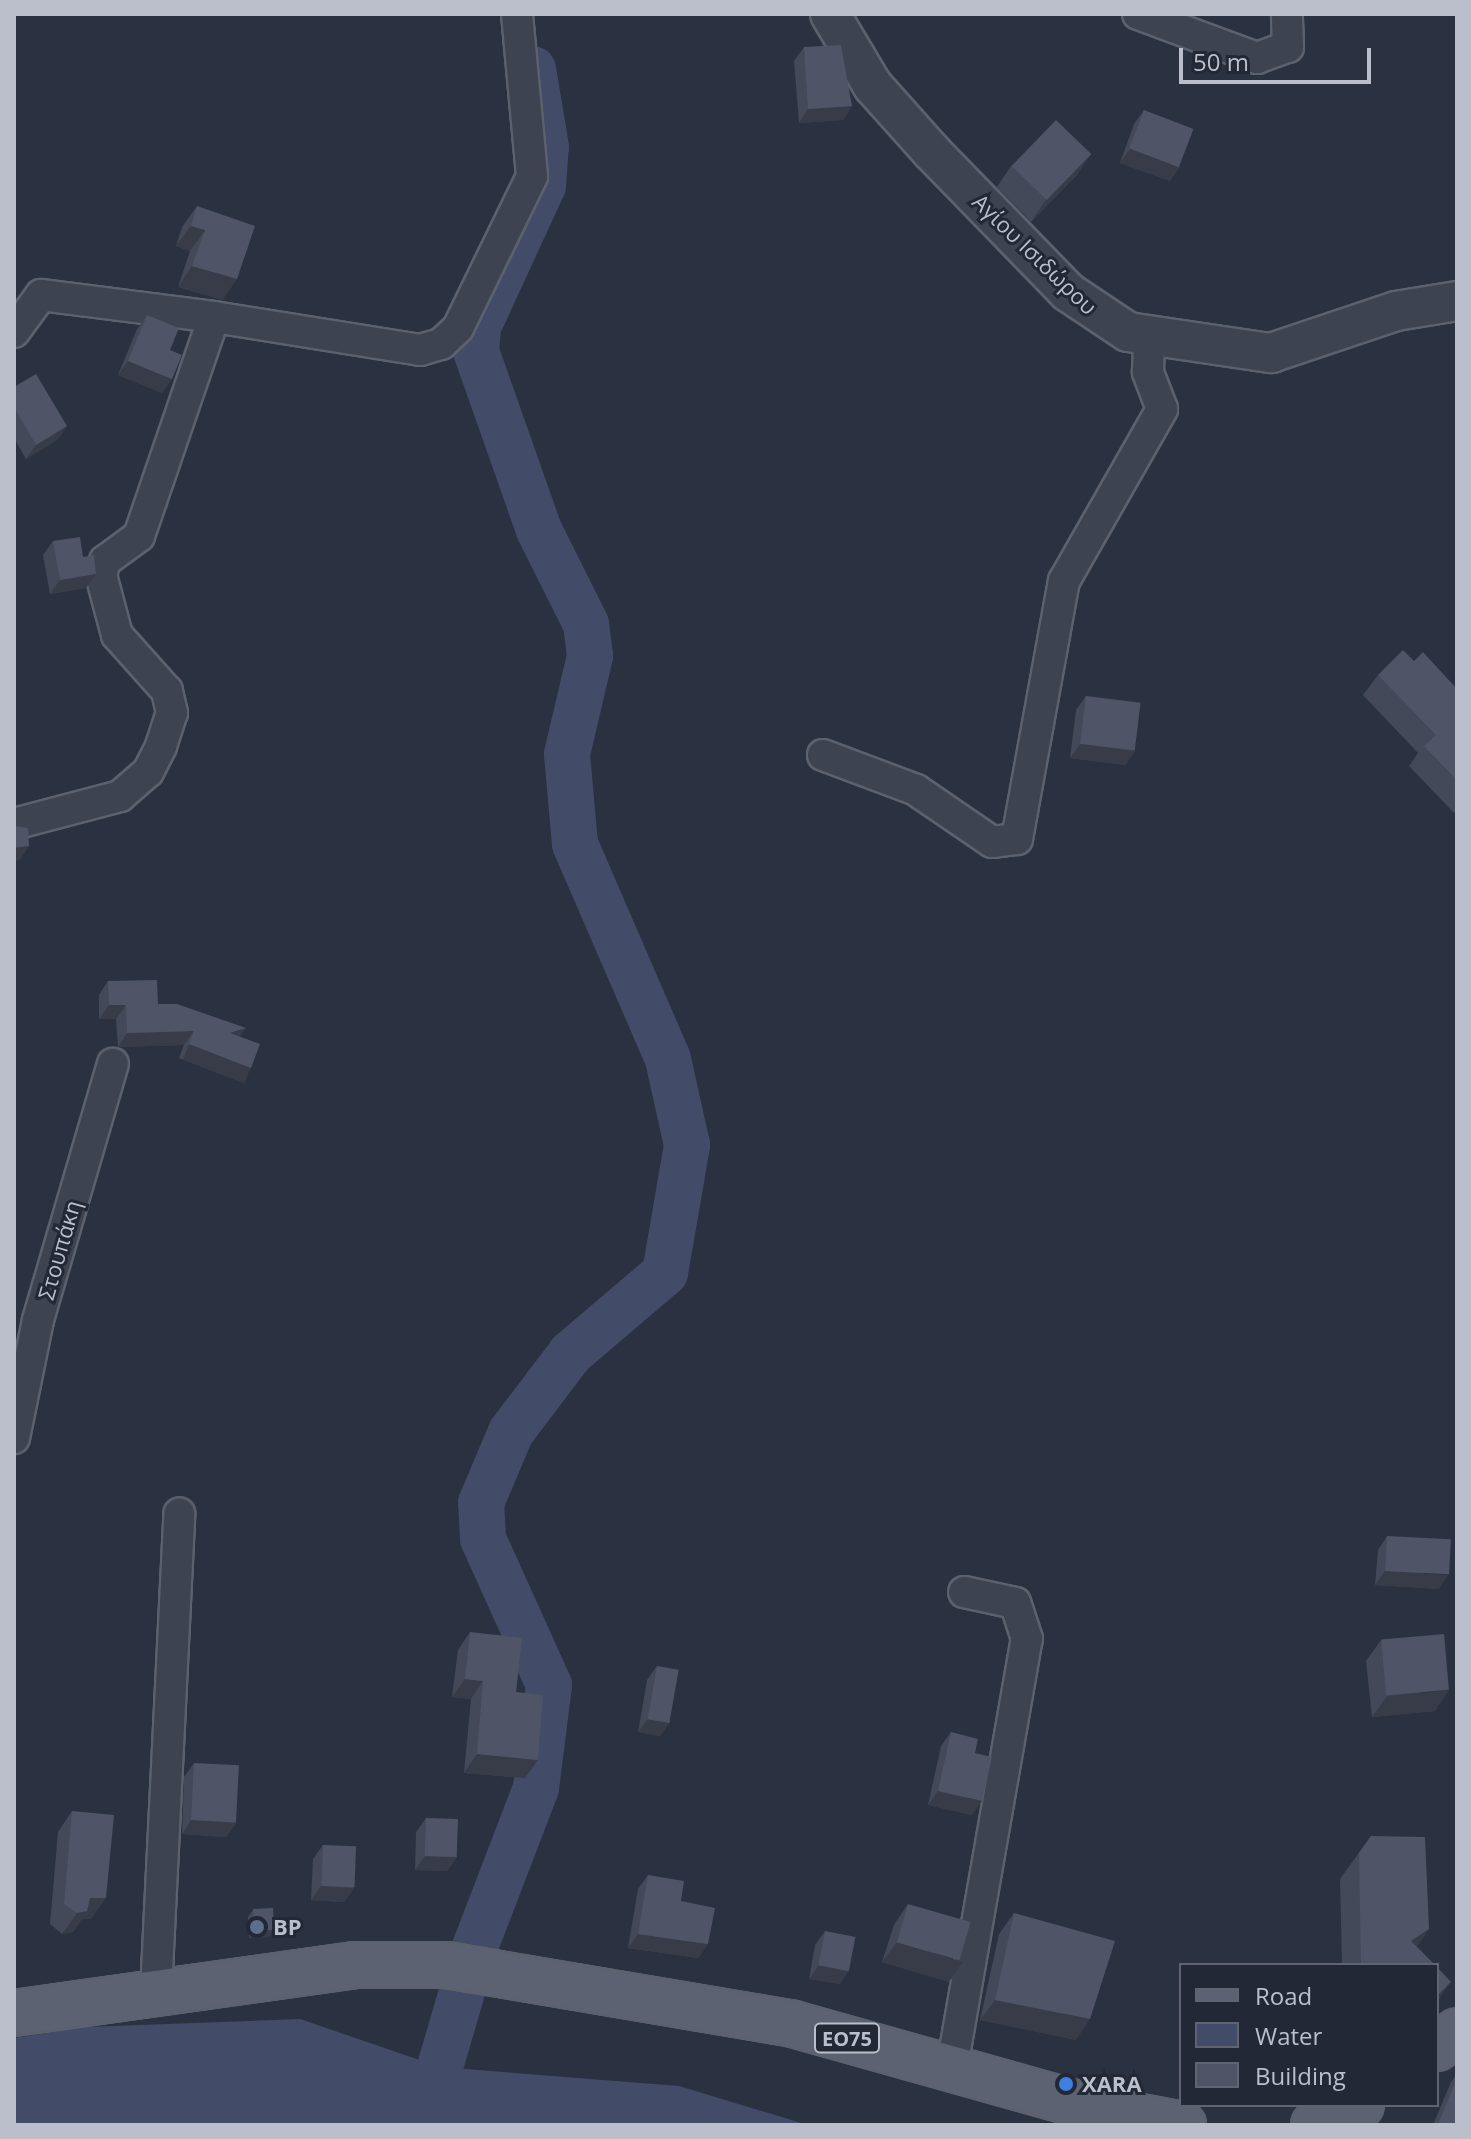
<!DOCTYPE html>
<html>
<head>
<meta charset="utf-8">
<style>
  body { margin:0 }
  #map { position:relative; width:1471px; height:2139px; overflow:hidden; background:#2a3141; font-family:"Open Sans",sans-serif }
  div>[style] { position:absolute }
  .water>* { inset:0; background:#424c68 }
  .river>* { height:46px; margin:-23px; padding:0 23px; transform-origin:23px; border-radius:23px; background:#424c68 }
  .roads { filter:drop-shadow(2px 0 #5c616e) drop-shadow(-2px 0 #5c616e) drop-shadow(0 2px #5c616e) drop-shadow(0 -2px #5c616e) }
  .minor>* { height:30px; margin:-15px; padding:0 15px; transform-origin:15px; border-radius:15px; background:#3e4351 }
  .tertiary>* { height:38px; margin:-19px; padding:0 19px; transform-origin:19px; border-radius:19px; background:#3e4351 }
  .primary>* { height:44px; margin:-22px; padding:0 22px; transform-origin:22px; border-radius:22px; background:#5c6271 }
  .wall>* { inset:0; background:#444959 }
  .shaded-wall>* { inset:0; background:#373c48; transform-origin:0 0 }
  .building>* { inset:0; background:#4f5567; transform-origin:0 0 }
  .dots>* { width:22px; height:22px; translate:-50% -50%; box-sizing:border-box; border:4px solid #232836; border-radius:50% }
  span { translate:-50% -50%; white-space:nowrap; text-align:center; line-height:1.15; -webkit-text-stroke:6px #232836; paint-order:stroke }
  .shield-label span { padding:2px 6px; background:#232836; border:2px solid; border-radius:6px; -webkit-text-stroke-width:0 }
  .shield-label { font-size:20px; color:#bbbfcb; font-weight:700 }
  .street-label { font-size:22px; color:#bbbfcb }
  .poi-label { font-size:22px; color:#bbbfcb; font-weight:700 }
  .left { translate:0 -50%; text-align:left }
  .frame { position:absolute; inset:0; border:16px solid #bbbfcb; pointer-events:none }
  .legend { position:absolute; left:1179px; top:1963px; width:260px; height:144px; box-sizing:border-box; background:#232836; border:2px solid #606472; margin:0; padding:10px 14px; list-style:none; font-size:24px; color:#bbbfcb }
  .legend li { display:flex; align-items:center; gap:16px; height:40px }
  .legend b { width:40px; border:2px solid #606472 }
  .scale { position:absolute; left:1179px; top:48px; width:192px; height:36px; box-sizing:border-box; border:4px solid #bbbfcb; border-top:0; padding-left:10px; font-size:24px; line-height:28px; white-space:nowrap; color:#bbbfcb; -webkit-text-stroke:6px #232836; paint-order:stroke }
</style>
</head>
<body>
<div id="map">
  <div class="water">
    <div style="clip-path:polygon(300px 2019px,440px 2067px,679px 2086px,808px 2125px,14px 2125px,14px 2038px,85px 2027px)"></div>
  </div>
  <div class="river">
    <div style="left:440px;top:2067px;width:125px;rotate:-73.7deg"></div>
    <div style="left:475px;top:1947px;width:170px;rotate:-69deg"></div>
    <div style="left:536px;top:1788px;width:104px;rotate:-82.8deg"></div>
    <div style="left:549px;top:1685px;width:160px;rotate:-114.3deg"></div>
    <div style="left:483px;top:1539px;width:36px;rotate:-93deg"></div>
    <div style="left:481px;top:1503px;width:77px;rotate:-67.1deg"></div>
    <div style="left:511px;top:1432px;width:99px;rotate:-52.8deg"></div>
    <div style="left:571px;top:1353px;width:123px;rotate:-40.4deg"></div>
    <div style="left:665px;top:1273px;width:130px;rotate:-80.2deg"></div>
    <div style="left:687px;top:1145px;width:88px;rotate:-102.5deg"></div>
    <div style="left:668px;top:1059px;width:234px;rotate:-113.4deg"></div>
    <div style="left:575px;top:844px;width:90px;rotate:-95.1deg"></div>
    <div style="left:567px;top:754px;width:101px;rotate:-76.8deg"></div>
    <div style="left:590px;top:656px;width:32px;rotate:-97deg"></div>
    <div style="left:586px;top:624px;width:105px;rotate:-116.6deg"></div>
    <div style="left:539px;top:530px;width:190px;rotate:-109.4deg"></div>
    <div style="left:476px;top:351px;width:24px;rotate:-85deg"></div>
    <div style="left:478px;top:327px;width:155px;rotate:-65.3deg"></div>
    <div style="left:543px;top:186px;width:39px;rotate:-86deg"></div>
    <div style="left:546px;top:147px;width:79px;rotate:-99.5deg"></div>
  </div>
  <div class="roads">
    <div class="minor">
      <div style="left:1138px;top:14px;width:127px;rotate:20.3deg"></div>
      <div style="left:1257px;top:58px;width:33px;rotate:-20deg"></div>
      <div style="left:1288px;top:47px;width:33px;rotate:-92deg"></div>
      <div style="left:14px;top:332px;width:46px;rotate:-53.9deg"></div>
      <div style="left:41px;top:295px;width:174px;rotate:7.2deg"></div>
      <div style="left:823px;top:755px;width:99px;rotate:20.6deg"></div>
      <div style="left:916px;top:790px;width:92px;rotate:34.4deg"></div>
      <div style="left:992px;top:842px;width:25px;rotate:-7deg"></div>
      <div style="left:1017px;top:839px;width:262px;rotate:-79.7deg"></div>
      <div style="left:1064px;top:581px;width:198px;rotate:-60.3deg"></div>
      <div style="left:1162px;top:409px;width:40px;rotate:-111deg"></div>
      <div style="left:1148px;top:372px;width:33px;rotate:-88deg"></div>
      <div style="left:14px;top:824px;width:110px;rotate:-14.8deg"></div>
      <div style="left:120px;top:796px;width:37px;rotate:-41deg"></div>
      <div style="left:148px;top:772px;width:29px;rotate:-63deg"></div>
      <div style="left:161px;top:746px;width:35px;rotate:-72deg"></div>
      <div style="left:172px;top:713px;width:23px;rotate:-103deg"></div>
      <div style="left:167px;top:691px;width:75px;rotate:-131.8deg"></div>
      <div style="left:117px;top:635px;width:62px;rotate:-104.9deg"></div>
      <div style="left:101px;top:575px;width:15px;rotate:-74deg"></div>
      <div style="left:105px;top:561px;width:42px;rotate:-36.3deg"></div>
      <div style="left:139px;top:536px;width:231px;rotate:-71.1deg"></div>
      <div style="left:214px;top:317px;width:209px;rotate:9.1deg"></div>
      <div style="left:420px;top:350px;width:22px;rotate:-16deg"></div>
      <div style="left:441px;top:344px;width:23px;rotate:-43deg"></div>
      <div style="left:458px;top:328px;width:169px;rotate:-64deg"></div>
      <div style="left:532px;top:176px;width:163px;rotate:-95.3deg"></div>
      <div style="left:14px;top:1438px;width:120px;rotate:-78.5deg"></div>
      <div style="left:38px;top:1320px;width:267px;rotate:-73.7deg"></div>
      <div style="left:156px;top:1992px;width:479px;rotate:-87.2deg"></div>
      <div style="left:952px;top:2067px;width:435px;rotate:-80.1deg"></div>
      <div style="left:1027px;top:1639px;width:38px;rotate:-108deg"></div>
      <div style="left:1015px;top:1603px;width:52px;rotate:-167.8deg"></div>
    </div>
    <div class="tertiary">
      <div style="left:830px;top:14px;width:84px;rotate:59.2deg"></div>
      <div style="left:873px;top:86px;width:89px;rotate:48.2deg"></div>
      <div style="left:932px;top:152px;width:195px;rotate:45.8deg"></div>
      <div style="left:1068px;top:292px;width:72px;rotate:33.7deg"></div>
      <div style="left:1128px;top:332px;width:145px;rotate:8.4deg"></div>
      <div style="left:1271px;top:353px;width:132px;rotate:-18.6deg"></div>
      <div style="left:1396px;top:311px;width:62px;rotate:-9.3deg"></div>
    </div>
    <div class="primary">
      <div style="left:14px;top:2013px;width:344px;rotate:-8deg"></div>
      <div style="left:355px;top:1965px;width:91px"></div>
      <div style="left:446px;top:1965px;width:352px;rotate:9.6deg"></div>
      <div style="left:793px;top:2024px;width:302px;rotate:15.7deg"></div>
      <div style="left:1084px;top:2106px;width:101px;rotate:10.9deg"></div>
      <div style="left:1437px;top:2048px;width:26px;rotate:-40deg"></div>
      <div style="left:1314px;top:2125px;width:51px;rotate:-23.1deg"></div>
    </div>
  </div>
  <div class="wall">
    <div style="clip-path:polygon(804px 47px,852px 106px,843px 120px,799px 123px,794px 61px)"></div>
    <div style="clip-path:polygon(1144px 110px,1170px 181px,1120px 163px,1134px 124px)"></div>
    <div style="clip-path:polygon(1091px 154px,1077px 175px,1031px 222px,997px 187px,1011px 166px)"></div>
    <div style="clip-path:polygon(197px 206px,223px 300px,178px 287px,190px 251px,176px 246px,182px 227px)"></div>
    <div style="clip-path:polygon(147px 315px,172px 379px,162px 393px,118px 375px,137px 329px)"></div>
    <div style="clip-path:polygon(14px 387px,67px 426px,57px 440px,26px 459px,14px 438px)"></div>
    <div style="clip-path:polygon(53px 541px,86px 588px,50px 594px,43px 555px)"></div>
    <div style="clip-path:polygon(1414px 661px,1457px 689px,1457px 809px,1454px 813px,1409px 766px,1418px 753px,1363px 695px,1378px 675px)"></div>
    <div style="clip-path:polygon(1086px 696px,1135px 751px,1125px 765px,1070px 758px,1076px 710px)"></div>
    <div style="clip-path:polygon(108px 981px,158px 1004px,240px 1037px,251px 1068px,241px 1082px,179px 1058px,184px 1045px,118px 1047px,116px 1019px,99px 1019px,99px 995px)"></div>
    <div style="clip-path:polygon(1387px 1536px,1439px 1589px,1375px 1585px,1378px 1550px)"></div>
    <div style="clip-path:polygon(470px 1632px,516px 1692px,525px 1778px,464px 1773px,471px 1699px,452px 1697px,458px 1650px)"></div>
    <div style="clip-path:polygon(1381px 1640px,1435px 1711px,1372px 1717px,1366px 1661px)"></div>
    <div style="clip-path:polygon(657px 1666px,670px 1722px,660px 1736px,638px 1732px,647px 1680px)"></div>
    <div style="clip-path:polygon(951px 1732px,972px 1815px,928px 1805px,941px 1746px)"></div>
    <div style="clip-path:polygon(194px 1763px,236px 1823px,226px 1837px,182px 1834px,184px 1777px)"></div>
    <div style="clip-path:polygon(72px 1811px,91px 1919px,82px 1919px,73px 1932px,62px 1934px,50px 1924px,58px 1832px)"></div>
    <div style="clip-path:polygon(426px 1818px,457px 1857px,447px 1871px,415px 1870px,416px 1832px)"></div>
    <div style="clip-path:polygon(1371px 1836px,1417px 1947px,1435px 1965px,1342px 1965px,1340px 1879px)"></div>
    <div style="clip-path:polygon(323px 1845px,354px 1888px,344px 1902px,311px 1900px,313px 1859px)"></div>
    <div style="clip-path:polygon(648px 1875px,681px 1901px,708px 1944px,698px 1958px,628px 1948px,638px 1889px)"></div>
    <div style="clip-path:polygon(908px 1904px,949px 1982px,882px 1962px,894px 1925px)"></div>
    <div style="clip-path:polygon(253px 1910px,269px 1937px,249px 1938px,248px 1917px)"></div>
    <div style="clip-path:polygon(1014px 1913px,1076px 2040px,980px 2020px,999px 1934px)"></div>
    <div style="clip-path:polygon(825px 1931px,840px 1984px,809px 1979px,815px 1945px)"></div>
    <div style="clip-path:polygon(1457px 2074px,1457px 2125px,1433px 2125px,1451px 2082px)"></div>
  </div>
  <div class="shaded-wall">
    <div style="clip-path:polygon(852px 106px,843px 120px,799px 123px,808px 109px)"></div>
    <div style="clip-path:polygon(1130px 149px,1180px 167px,1170px 181px,1120px 163px)"></div>
    <div style="clip-path:polygon(1091px 154px,1077px 175px,1031px 222px,1045px 201px)"></div>
    <div style="clip-path:polygon(191px 226px,205px 230px,190px 251px,176px 246px)"></div>
    <div style="clip-path:polygon(192px 266px,237px 279px,223px 300px,178px 287px)"></div>
    <div style="clip-path:polygon(128px 361px,172px 379px,162px 393px,118px 375px)"></div>
    <div style="clip-path:polygon(67px 426px,57px 440px,26px 459px,36px 445px)"></div>
    <div style="clip-path:polygon(96px 574px,86px 588px,50px 594px,60px 580px)"></div>
    <div style="clip-path:polygon(1080px 744px,1135px 751px,1125px 765px,1070px 758px)"></div>
    <div style="clip-path:polygon(29px 846px,20px 860px,14px 861px,14px 848px)"></div>
    <div style="clip-path:polygon(109px 1005px,126px 1005px,116px 1019px,99px 1019px)"></div>
    <div style="clip-path:polygon(246px 1028px,236px 1042px,230px 1033px)"></div>
    <div style="clip-path:polygon(194px 1031px,184px 1045px,118px 1047px,127px 1033px)"></div>
    <div style="left:189px;top:1044px;width:66px;height:17px;rotate:21deg"></div>
    <div style="clip-path:polygon(1385px 1571px,1448px 1575px,1439px 1589px,1375px 1585px)"></div>
    <div style="clip-path:polygon(465px 1679px,483px 1681px,471px 1699px,452px 1697px)"></div>
    <div style="clip-path:polygon(1449px 1690px,1435px 1711px,1372px 1717px,1387px 1696px)"></div>
    <div style="clip-path:polygon(648px 1719px,670px 1722px,660px 1736px,638px 1732px)"></div>
    <div style="clip-path:polygon(477px 1754px,538px 1760px,525px 1778px,464px 1773px)"></div>
    <div style="clip-path:polygon(938px 1791px,982px 1801px,972px 1815px,928px 1805px)"></div>
    <div style="clip-path:polygon(191px 1820px,236px 1823px,226px 1837px,182px 1834px)"></div>
    <div style="clip-path:polygon(425px 1856px,457px 1857px,447px 1871px,415px 1870px)"></div>
    <div style="clip-path:polygon(321px 1886px,354px 1888px,344px 1902px,311px 1900px)"></div>
    <div style="clip-path:polygon(90px 1898px,106px 1898px,91px 1919px,82px 1919px,73px 1932px,62px 1934px,77px 1913px)"></div>
    <div style="clip-path:polygon(1429px 1929px,1411px 1956px,1411px 1941px)"></div>
    <div style="clip-path:polygon(274px 1930px,269px 1937px,249px 1938px,254px 1931px)"></div>
    <div style="clip-path:polygon(638px 1934px,708px 1944px,698px 1958px,628px 1948px)"></div>
    <div style="clip-path:polygon(897px 1942px,963px 1962px,949px 1982px,882px 1962px)"></div>
    <div style="clip-path:polygon(819px 1965px,849px 1970px,840px 1984px,809px 1979px)"></div>
    <div style="clip-path:polygon(1451px 1982px,1437px 2002px,1437px 1996px)"></div>
    <div style="clip-path:polygon(995px 2000px,1090px 2019px,1076px 2040px,980px 2020px)"></div>
  </div>
  <div class="building">
    <div style="clip-path:polygon(841px 45px,852px 106px,808px 109px,804px 47px)"></div>
    <div style="left:1144px;top:110px;width:53px;height:41px;rotate:21deg"></div>
    <div style="left:1056px;top:120px;width:49px;height:64px;rotate:44deg"></div>
    <div style="clip-path:polygon(197px 206px,255px 226px,237px 279px,192px 266px,205px 230px,191px 226px)"></div>
    <div style="clip-path:polygon(147px 315px,179px 328px,170px 350px,182px 355px,172px 379px,128px 361px)"></div>
    <div style="clip-path:polygon(36px 374px,67px 426px,36px 445px,14px 407px,14px 387px)"></div>
    <div style="clip-path:polygon(80px 537px,83px 557px,94px 555px,96px 574px,60px 580px,53px 541px)"></div>
    <div style="clip-path:polygon(1403px 650px,1414px 661px,1423px 652px,1457px 689px,1457px 780px,1424px 746px,1436px 735px,1378px 675px)"></div>
    <div style="left:1086px;top:696px;width:55px;height:48px;rotate:7deg"></div>
    <div style="clip-path:polygon(14px 826px,28px 828px,29px 846px,14px 848px)"></div>
    <div style="clip-path:polygon(157px 980px,158px 1004px,177px 1004px,246px 1028px,230px 1033px,260px 1044px,251px 1068px,189px 1044px,194px 1031px,127px 1033px,126px 1005px,109px 1005px,108px 981px)"></div>
    <div style="left:1387px;top:1536px;width:64px;height:35px;rotate:3deg"></div>
    <div style="clip-path:polygon(470px 1632px,522px 1638px,516px 1692px,543px 1695px,538px 1760px,477px 1754px,483px 1681px,465px 1679px)"></div>
    <div style="left:1444px;top:1634px;width:56px;height:63px;rotate:85deg"></div>
    <div style="left:657px;top:1666px;width:22px;height:54px;rotate:10deg"></div>
    <div style="clip-path:polygon(951px 1732px,978px 1739px,975px 1753px,992px 1757px,982px 1801px,938px 1791px)"></div>
    <div style="left:194px;top:1763px;width:45px;height:57px;rotate:3deg"></div>
    <div style="clip-path:polygon(72px 1811px,114px 1815px,106px 1898px,90px 1898px,87px 1911px,77px 1913px,64px 1904px)"></div>
    <div style="left:426px;top:1818px;width:32px;height:38px;rotate:2deg"></div>
    <div style="clip-path:polygon(1371px 1836px,1425px 1837px,1429px 1929px,1411px 1941px,1435px 1965px,1361px 1965px,1359px 1853px)"></div>
    <div style="left:323px;top:1845px;width:33px;height:41px;rotate:2deg"></div>
    <div style="clip-path:polygon(648px 1875px,684px 1881px,681px 1901px,715px 1908px,708px 1944px,638px 1934px)"></div>
    <div style="left:908px;top:1904px;width:65px;height:40px;rotate:16deg"></div>
    <div style="left:273px;top:1908px;width:22px;height:20px;rotate:87deg"></div>
    <div style="clip-path:polygon(1014px 1913px,1115px 1941px,1090px 2019px,995px 2000px)"></div>
    <div style="left:825px;top:1931px;width:31px;height:35px;rotate:11deg"></div>
    <div style="clip-path:polygon(1437px 1967px,1451px 1982px,1437px 1996px)"></div>
    <div style="clip-path:polygon(1457px 2078px,1457px 2125px,1447px 2125px,1439px 2122px)"></div>
  </div>
  <div class="dots">
    <div style="left:257px;top:1927px;background:#5c6f8a"></div>
    <div style="left:1066px;top:2084px;background:#3f7fe0"></div>
  </div>
  <div class="shield-label">
    <span style="left:847px;top:2038px">ΕΟ75</span>
  </div>
  <div class="street-label">
    <span style="left:1035px;top:254px;rotate:44deg">Αγίου Ισιδώρου</span>
    <span style="left:59px;top:1250px;rotate:-74deg">Στουπάκη</span>
  </div>
  <div class="poi-label">
    <span class="left" style="left:273px;top:1927px">BP</span>
    <span class="left" style="left:1082px;top:2084px">XARA</span>
  </div>
  <div class="frame"></div>
  <ul class="legend">
  <li><b style="height:10px;background:#5c6271"></b>Road</li>
  <li><b style="height:22px;background:#424c68"></b>Water</li>
  <li><b style="height:22px;background:#4f5567"></b>Building</li>
  </ul>
  <div class="scale">50 m</div>
</div>
</body>
</html>
